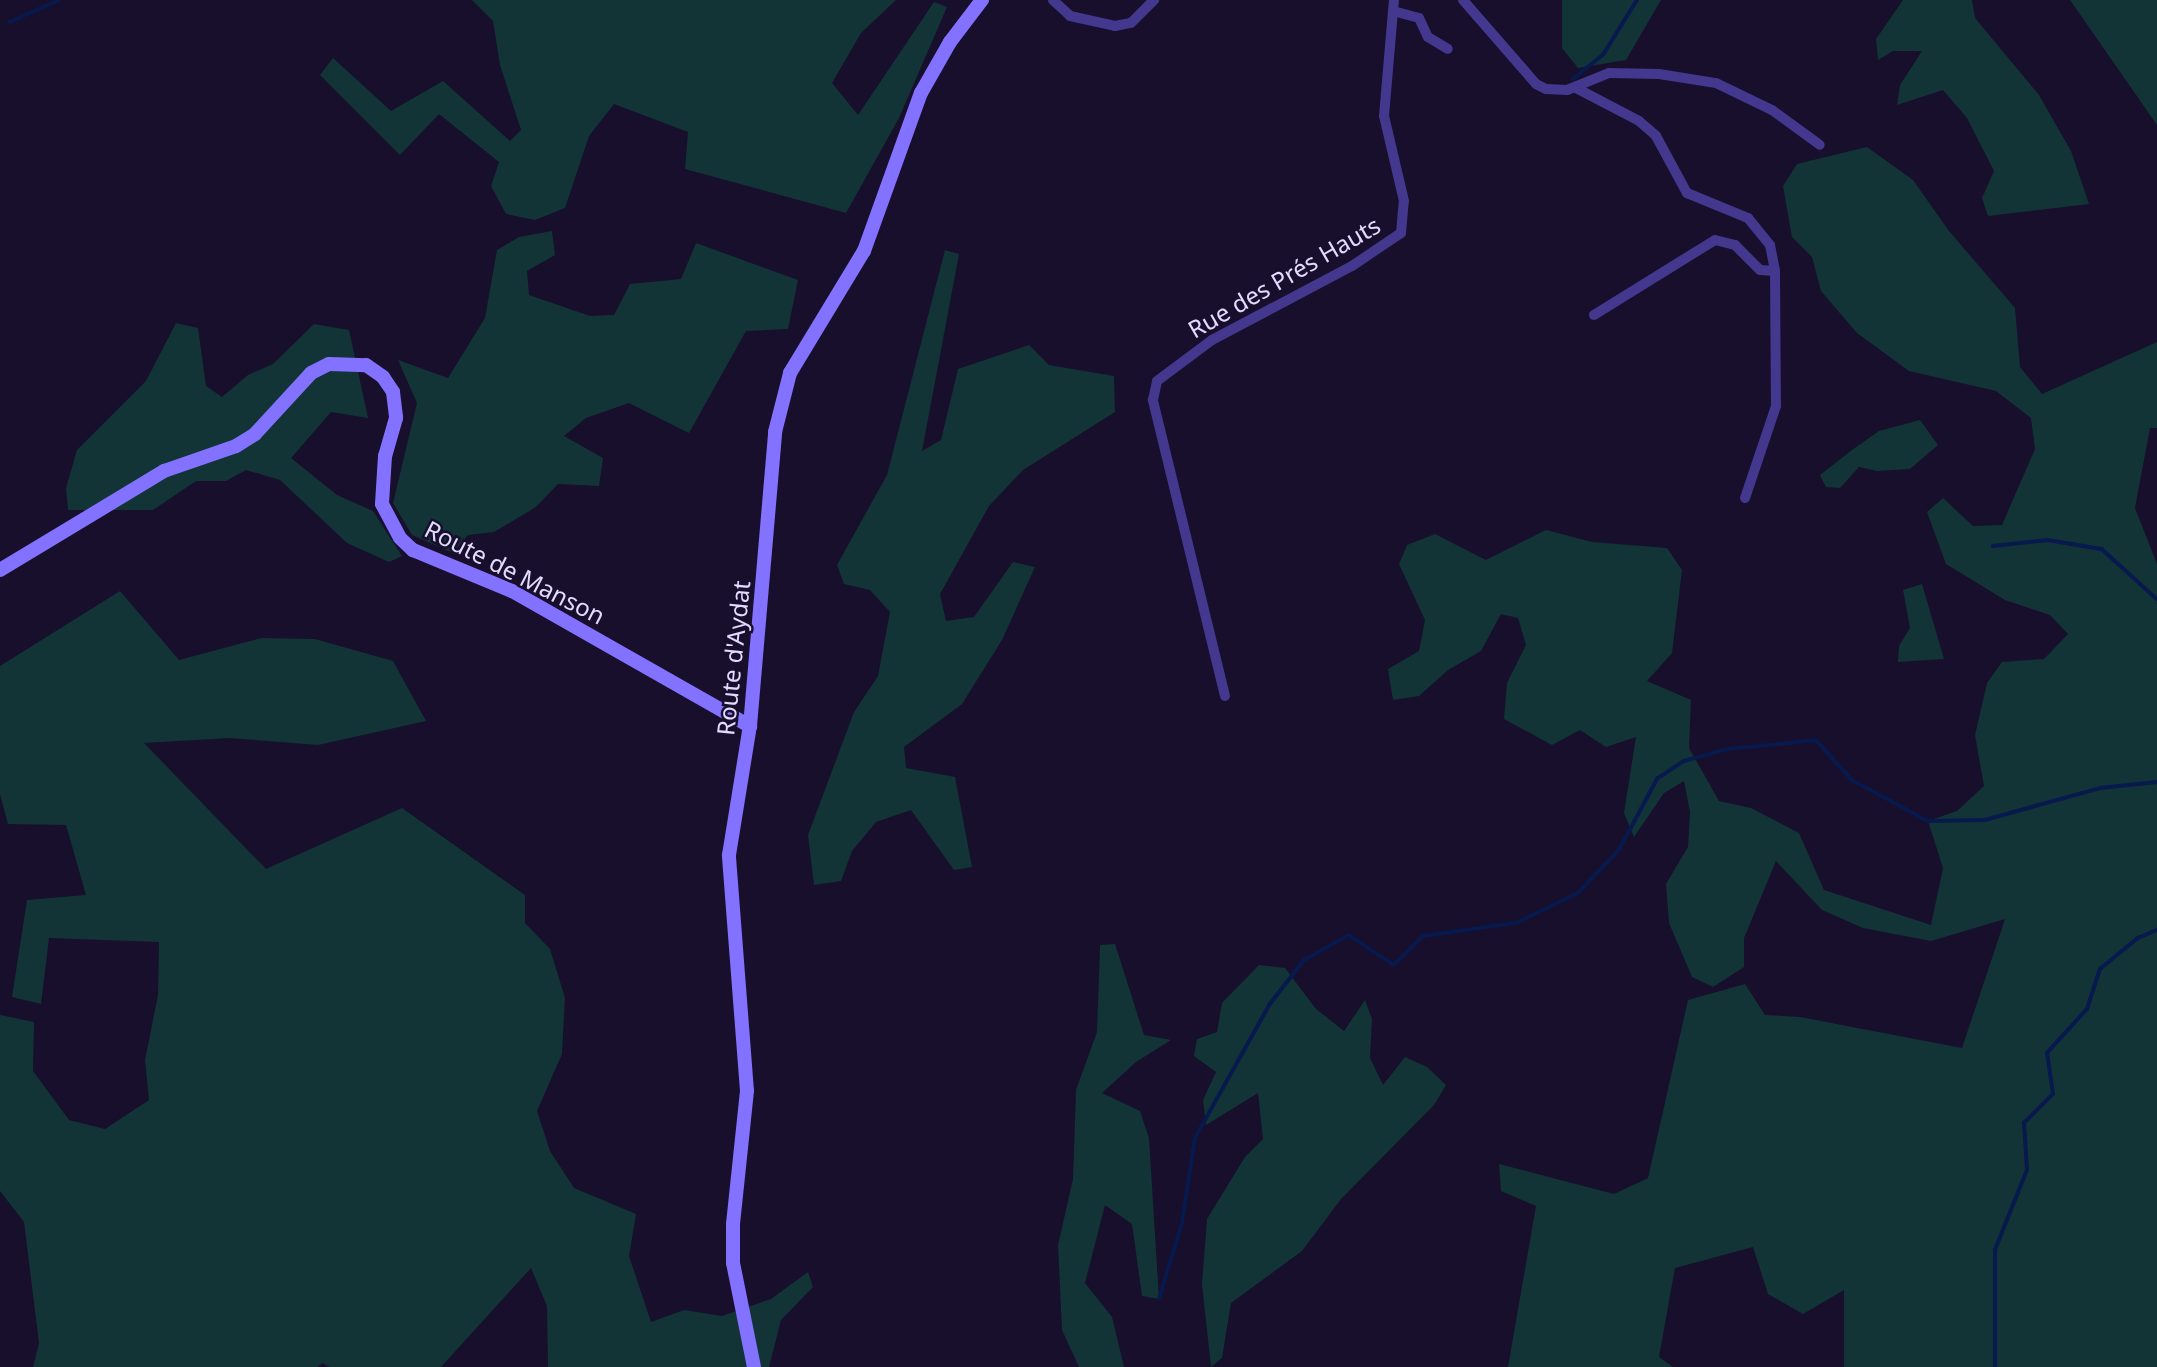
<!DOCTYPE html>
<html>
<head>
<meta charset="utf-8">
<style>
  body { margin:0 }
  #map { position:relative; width:2157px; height:1367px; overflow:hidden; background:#170f2c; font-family:"Noto Sans",sans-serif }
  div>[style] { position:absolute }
  .green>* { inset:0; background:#123437 }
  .stream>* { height:3.5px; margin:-1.75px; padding:0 1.75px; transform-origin:1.75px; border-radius:1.75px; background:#07194d }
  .street>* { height:10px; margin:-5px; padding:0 5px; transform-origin:5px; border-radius:5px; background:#43378e }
  .secondary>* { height:14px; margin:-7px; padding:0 7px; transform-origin:7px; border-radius:7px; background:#8371ff }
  span { translate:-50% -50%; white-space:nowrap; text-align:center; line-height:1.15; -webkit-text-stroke:5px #170f2c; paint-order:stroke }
  .street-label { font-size:24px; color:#e2daff }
</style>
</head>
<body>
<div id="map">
  <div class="green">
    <div style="clip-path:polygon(472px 0,896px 0,861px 33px,832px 83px,858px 115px,934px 2px,947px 7px,899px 118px,846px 213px,685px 169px,688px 132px,614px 104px,589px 136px,565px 208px,535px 220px,506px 214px,491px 186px,499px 162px,439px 114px,400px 155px,320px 75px,333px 58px,391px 111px,443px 81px,510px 141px,521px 130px,500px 65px,493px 21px)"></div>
    <div style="clip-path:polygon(1562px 0,1661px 0,1626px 60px,1578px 68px,1562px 48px)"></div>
    <div style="clip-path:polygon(1903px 0,1972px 0,1975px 18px,2039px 95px,2071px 151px,2089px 204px,1988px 216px,1982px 198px,1994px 171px,1967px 118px,1943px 90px,1897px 105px,1900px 85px,1922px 51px,1893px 51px,1878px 60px,1876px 39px)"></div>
    <div style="clip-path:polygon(2070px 0,2157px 0,2157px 125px)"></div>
    <div style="clip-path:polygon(1867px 147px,1913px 180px,1949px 231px,2015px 308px,2020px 367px,2042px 394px,2157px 342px,2157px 428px,2150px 428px,2135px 508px,2157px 564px,2157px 1367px,1844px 1367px,1844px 1290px,1803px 1314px,1768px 1294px,1753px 1247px,1675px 1268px,1659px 1357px,1673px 1367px,1508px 1367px,1536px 1206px,1501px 1191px,1499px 1164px,1614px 1194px,1648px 1178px,1688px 1000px,1745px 984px,1765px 1015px,1800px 1017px,1962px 1048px,2005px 919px,1931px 941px,1863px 928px,1822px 910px,1776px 861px,1744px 938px,1744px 967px,1713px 987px,1692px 977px,1669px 923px,1666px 884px,1688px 847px,1690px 812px,1684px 781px,1664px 793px,1634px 837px,1624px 813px,1636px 737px,1606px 747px,1580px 730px,1552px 745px,1504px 719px,1507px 683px,1526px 645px,1518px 618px,1501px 614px,1481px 651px,1448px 670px,1419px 696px,1393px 700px,1388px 669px,1419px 651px,1425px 620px,1399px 564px,1407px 545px,1435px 534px,1486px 560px,1546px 530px,1592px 542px,1667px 548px,1682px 570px,1672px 653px,1647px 681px,1691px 700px,1689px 748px,1719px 801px,1751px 808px,1799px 833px,1824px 890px,1931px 925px,1943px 868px,1928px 821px,1957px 811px,1984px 786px,1975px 735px,1987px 683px,2002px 662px,2044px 659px,2068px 634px,2050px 615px,2005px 600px,1946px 564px,1927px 512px,1943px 498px,1973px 526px,2002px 525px,2035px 449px,2031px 418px,1996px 391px,1909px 371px,1857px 333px,1821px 291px,1812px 257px,1792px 237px,1783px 186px,1797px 164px)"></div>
    <div style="clip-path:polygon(552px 231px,555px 255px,527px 271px,529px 295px,590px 316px,614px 315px,630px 284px,681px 279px,696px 243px,798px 280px,788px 329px,746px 331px,689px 433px,629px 403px,586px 418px,564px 436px,603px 458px,599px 486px,558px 484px,536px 507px,494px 532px,468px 535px,453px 553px,412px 535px,393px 503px,417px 403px,398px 360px,448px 378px,485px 318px,497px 250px,519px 237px)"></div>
    <div style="clip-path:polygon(945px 250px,959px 254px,922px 451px,941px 440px,958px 369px,1029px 345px,1049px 365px,1114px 376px,1115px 412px,1023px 470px,989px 506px,940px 594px,946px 621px,974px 617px,1013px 562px,1035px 567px,1002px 640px,962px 704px,904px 747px,906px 768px,955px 777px,972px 867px,954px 870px,911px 810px,876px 822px,852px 851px,841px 881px,814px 885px,808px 835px,854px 712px,878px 676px,890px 612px,870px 590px,844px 584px,837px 565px,887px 475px)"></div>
    <div style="clip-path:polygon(176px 323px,198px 328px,206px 386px,222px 397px,248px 375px,273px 364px,314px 324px,349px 330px,368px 418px,331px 412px,291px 458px,337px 495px,373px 511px,402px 556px,389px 562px,347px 543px,280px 480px,246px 470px,226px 481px,196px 481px,153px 510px,68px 510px,66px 488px,77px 450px,146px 381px)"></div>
    <div style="clip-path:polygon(1920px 420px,1938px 445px,1910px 469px,1877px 471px,1859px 467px,1840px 488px,1826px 487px,1820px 475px,1852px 450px,1879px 431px)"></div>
    <div style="clip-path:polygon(1922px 584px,1944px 659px,1898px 662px,1899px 646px,1910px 628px,1903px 590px)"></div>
    <div style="clip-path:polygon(120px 591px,179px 660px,262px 638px,315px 639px,393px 661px,426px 721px,318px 745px,229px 738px,144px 743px,266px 869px,402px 808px,525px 895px,525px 923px,550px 949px,565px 998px,562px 1054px,537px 1111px,550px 1151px,574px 1188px,636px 1214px,629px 1256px,651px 1322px,684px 1310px,722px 1316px,771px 1299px,808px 1272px,813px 1287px,781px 1320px,769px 1367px,548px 1367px,547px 1306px,531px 1268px,441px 1367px,329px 1367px,323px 1363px,317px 1367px,33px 1367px,39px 1343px,24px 1222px,0 1191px,0 1015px,34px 1022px,33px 1071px,69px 1120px,105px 1129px,149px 1100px,145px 1060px,158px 995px,159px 942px,49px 938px,41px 1004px,12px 997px,27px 900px,86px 895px,66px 825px,8px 824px,0 794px,0 666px)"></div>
    <div style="clip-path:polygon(1115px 944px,1144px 1035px,1171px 1040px,1136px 1062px,1102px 1093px,1140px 1111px,1149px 1138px,1159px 1299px,1142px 1296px,1132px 1224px,1105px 1205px,1085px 1283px,1112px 1317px,1124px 1367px,1079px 1367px,1062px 1330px,1058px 1245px,1073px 1179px,1076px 1090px,1097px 1032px,1100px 945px)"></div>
    <div style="clip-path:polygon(1259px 965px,1285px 968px,1316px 1009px,1344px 1031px,1365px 1000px,1372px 1019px,1370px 1058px,1383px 1085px,1405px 1057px,1427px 1067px,1446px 1085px,1434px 1105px,1341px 1199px,1302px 1251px,1231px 1303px,1222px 1358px,1211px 1367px,1202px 1284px,1207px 1219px,1245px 1157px,1263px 1139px,1258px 1093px,1206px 1125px,1203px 1100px,1216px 1072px,1194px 1056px,1197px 1039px,1217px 1032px,1222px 1003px)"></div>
  </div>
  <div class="stream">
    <div style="left:10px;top:22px;width:54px;rotate:-24.2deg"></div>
    <div style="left:1573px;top:79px;width:38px;rotate:-39deg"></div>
    <div style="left:1603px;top:55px;width:65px;rotate:-58.3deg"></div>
    <div style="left:1993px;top:546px;width:55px;rotate:-6.2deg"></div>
    <div style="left:2048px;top:540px;width:55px;rotate:9.5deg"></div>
    <div style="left:2102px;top:549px;width:74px;rotate:42.3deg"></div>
    <div style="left:1159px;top:1299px;width:79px;rotate:-73.2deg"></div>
    <div style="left:1182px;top:1223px;width:86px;rotate:-81.3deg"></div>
    <div style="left:1195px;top:1138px;width:154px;rotate:-60.8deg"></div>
    <div style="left:1270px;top:1004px;width:56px;rotate:-52.3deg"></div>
    <div style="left:1304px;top:960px;width:51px;rotate:-29.1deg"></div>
    <div style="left:1349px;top:935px;width:54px;rotate:33.7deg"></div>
    <div style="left:1394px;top:965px;width:41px;rotate:-45deg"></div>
    <div style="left:1423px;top:936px;width:94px;rotate:-8deg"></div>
    <div style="left:1516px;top:923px;width:69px;rotate:-25.8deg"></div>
    <div style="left:1578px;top:893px;width:59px;rotate:-46.4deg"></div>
    <div style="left:1619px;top:850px;width:81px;rotate:-61.8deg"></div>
    <div style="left:1657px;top:779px;width:32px;rotate:-34deg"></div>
    <div style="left:1684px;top:761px;width:46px;rotate:-15.3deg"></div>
    <div style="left:1728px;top:749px;width:88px;rotate:-5.8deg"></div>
    <div style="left:1816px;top:740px;width:54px;rotate:48deg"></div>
    <div style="left:1852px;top:780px;width:86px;rotate:28.3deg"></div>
    <div style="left:1928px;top:821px;width:57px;rotate:-1deg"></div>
    <div style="left:1985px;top:820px;width:119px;rotate:-15.5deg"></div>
    <div style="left:2100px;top:788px;width:57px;rotate:-6deg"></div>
    <div style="left:1995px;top:1367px;width:117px;rotate:-90deg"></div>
    <div style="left:1995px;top:1250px;width:86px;rotate:-68.2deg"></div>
    <div style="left:2027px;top:1170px;width:47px;rotate:-93.7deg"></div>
    <div style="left:2024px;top:1123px;width:41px;rotate:-45deg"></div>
    <div style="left:2053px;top:1094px;width:41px;rotate:-98.3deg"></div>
    <div style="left:2047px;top:1053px;width:59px;rotate:-47.7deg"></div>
    <div style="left:2087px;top:1009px;width:42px;rotate:-72deg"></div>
    <div style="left:2100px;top:969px;width:49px;rotate:-39.2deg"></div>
    <div style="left:2138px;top:938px;width:21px;rotate:-23deg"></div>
  </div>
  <div class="street">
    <div style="left:1053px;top:0;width:23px;rotate:43deg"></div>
    <div style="left:1070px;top:16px;width:46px;rotate:12.5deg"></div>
    <div style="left:1115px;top:26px;width:16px;rotate:-11deg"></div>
    <div style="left:1131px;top:23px;width:33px;rotate:-45deg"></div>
    <div style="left:1463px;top:0;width:111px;rotate:49deg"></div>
    <div style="left:1536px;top:84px;width:11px;rotate:27deg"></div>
    <div style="left:1546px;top:89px;width:21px;rotate:3deg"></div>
    <div style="left:1567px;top:90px;width:45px;rotate:-22deg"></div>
    <div style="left:1609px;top:73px;width:50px;rotate:1.1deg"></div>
    <div style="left:1659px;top:74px;width:58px;rotate:9deg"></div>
    <div style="left:1716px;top:83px;width:62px;rotate:25.7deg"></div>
    <div style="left:1772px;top:110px;width:59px;rotate:36.1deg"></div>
    <div style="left:1393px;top:11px;width:27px;rotate:15deg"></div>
    <div style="left:1419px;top:18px;width:21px;rotate:65deg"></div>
    <div style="left:1428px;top:37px;width:23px;rotate:31deg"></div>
    <div style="left:1576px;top:88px;width:71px;rotate:27.6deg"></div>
    <div style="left:1639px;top:121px;width:23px;rotate:41deg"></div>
    <div style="left:1656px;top:136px;width:65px;rotate:61.5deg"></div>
    <div style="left:1687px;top:193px;width:66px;rotate:22.3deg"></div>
    <div style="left:1748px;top:218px;width:35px;rotate:51deg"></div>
    <div style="left:1770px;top:245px;width:26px;rotate:79deg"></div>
    <div style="left:1775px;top:271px;width:135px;rotate:89.6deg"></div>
    <div style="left:1776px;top:406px;width:97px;rotate:108.6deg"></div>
    <div style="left:1594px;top:315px;width:142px;rotate:-31.8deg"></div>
    <div style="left:1715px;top:240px;width:21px;rotate:14deg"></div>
    <div style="left:1735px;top:245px;width:35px;rotate:45deg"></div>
    <div style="left:1760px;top:270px;width:15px;rotate:4deg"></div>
    <div style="left:1225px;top:696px;width:305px;rotate:-103.7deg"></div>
    <div style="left:1153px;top:400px;width:19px;rotate:-78deg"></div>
    <div style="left:1157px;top:381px;width:69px;rotate:-36.7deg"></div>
    <div style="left:1212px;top:340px;width:158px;rotate:-27.9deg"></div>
    <div style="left:1352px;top:266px;width:59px;rotate:-34deg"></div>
    <div style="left:1401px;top:233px;width:32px;rotate:-85deg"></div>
    <div style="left:1404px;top:201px;width:87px;rotate:-103.2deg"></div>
    <div style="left:1384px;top:116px;width:116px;rotate:-85.1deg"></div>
  </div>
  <div class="secondary">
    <div style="left:0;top:570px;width:192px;rotate:-31.1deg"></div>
    <div style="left:164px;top:471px;width:76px;rotate:-19.1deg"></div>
    <div style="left:236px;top:446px;width:22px;rotate:-32deg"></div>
    <div style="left:255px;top:434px;width:83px;rotate:-47.4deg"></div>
    <div style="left:311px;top:373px;width:20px;rotate:-27deg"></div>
    <div style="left:329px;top:364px;width:37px;rotate:2deg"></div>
    <div style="left:366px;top:365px;width:21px;rotate:35deg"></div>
    <div style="left:383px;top:377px;width:18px;rotate:56deg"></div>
    <div style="left:393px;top:392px;width:26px;rotate:83deg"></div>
    <div style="left:396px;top:418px;width:40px;rotate:106deg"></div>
    <div style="left:385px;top:456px;width:48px;rotate:93.6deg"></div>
    <div style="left:382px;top:504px;width:38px;rotate:62deg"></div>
    <div style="left:400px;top:538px;width:18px;rotate:43deg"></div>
    <div style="left:413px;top:550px;width:107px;rotate:22.5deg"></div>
    <div style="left:512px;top:591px;width:274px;rotate:29.6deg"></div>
    <div style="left:754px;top:1367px;width:106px;rotate:-101.4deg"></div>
    <div style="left:733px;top:1263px;width:39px;rotate:-90deg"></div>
    <div style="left:733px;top:1224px;width:134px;rotate:-84deg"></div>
    <div style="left:747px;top:1091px;width:237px;rotate:-94.4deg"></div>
    <div style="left:729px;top:855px;width:131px;rotate:-80.8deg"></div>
    <div style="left:750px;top:726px;width:295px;rotate:-85.1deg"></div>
    <div style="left:775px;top:432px;width:61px;rotate:-75.7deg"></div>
    <div style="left:790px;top:373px;width:143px;rotate:-58.8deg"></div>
    <div style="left:864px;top:251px;width:168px;rotate:-70.2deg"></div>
    <div style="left:921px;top:93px;width:59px;rotate:-60.4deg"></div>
    <div style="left:950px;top:42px;width:53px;rotate:-52.7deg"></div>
  </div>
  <div class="street-label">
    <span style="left:1284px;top:277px;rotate:-30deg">Rue des Prés Hauts</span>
    <span style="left:515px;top:572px;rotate:27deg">Route de Manson</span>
    <span style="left:733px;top:658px;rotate:-84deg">Route d'Aydat</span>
  </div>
</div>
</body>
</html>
